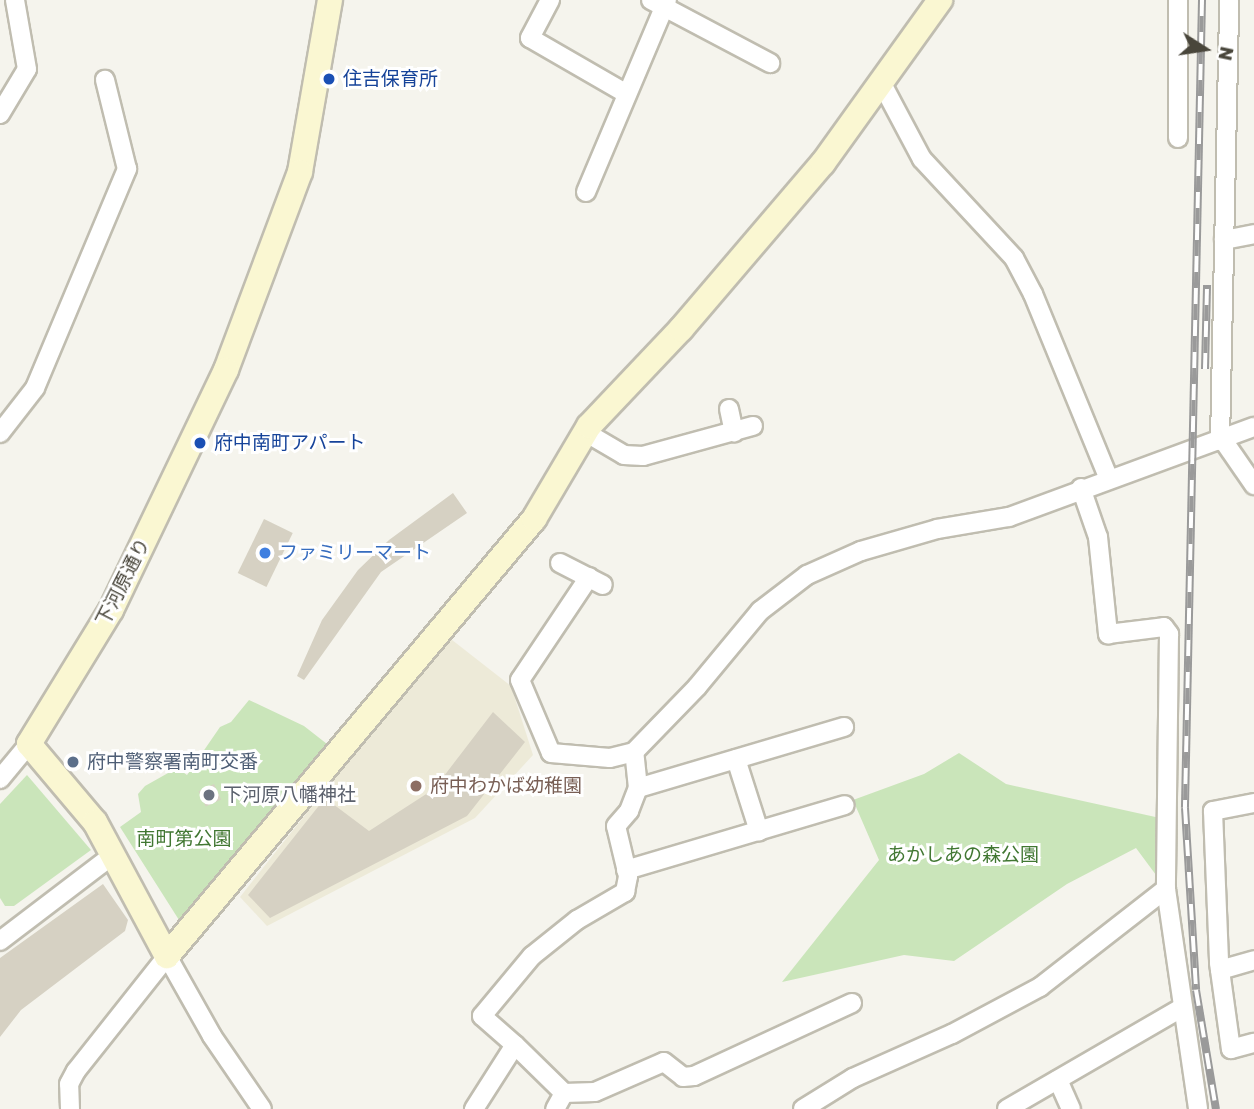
<!DOCTYPE html>
<html>
<head>
<meta charset="utf-8">
<style>
  body { margin:0 }
  #map { position:relative; width:1254px; height:1109px; overflow:hidden; background:#f5f4ed; font-family:Rubik,"Noto Sans JP",sans-serif }
  div>[style] { position:absolute }
  .education>* { inset:0; background:#edead8 }
  .green>* { inset:0; background:#cae5ba }
  .building>* { inset:0; background:#d6d1c3; transform-origin:0 0 }
  .roads { filter:drop-shadow(2px 0 #c0bdb0) drop-shadow(-2px 0 #c0bdb0) drop-shadow(0 2px #c0bdb0) drop-shadow(0 -2px #c0bdb0) }
  .street>* { height:18px; margin:-9px; padding:0 9px; transform-origin:9px; border-radius:9px; background:#fff }
  .secondary>* { height:24px; margin:-12px; padding:0 12px; transform-origin:12px; border-radius:12px; background:#faf7d2 }
  .rail>* { height:8px; margin-top:-4px; transform-origin:0; background:repeating-linear-gradient(90deg,#fff 0 16px,#9a9a9a 0 32px); box-sizing:border-box; border-block:2px solid #9a9a9a }
  .dots>* { width:19px; height:19px; translate:-50% -50%; box-sizing:border-box; border:4px solid #fff; border-radius:50% }
  span { translate:-50% -50%; white-space:nowrap; text-align:center; line-height:1.15; -webkit-text-stroke:6px #fff; paint-order:stroke }
  .transit-label { font-size:19px; color:#164399 }
  .left { translate:0 -50%; text-align:left }
  .shop-label { font-size:19px; color:#366cbe }
  .street-label { font-size:19px; color:#49463b }
  .service-label { font-size:19px; color:#4e5e75 }
  .education-label { font-size:19px; color:#785e54 }
  .worship-label { font-size:19px; color:#5b616d }
  .park-label { font-size:19px; color:#417732 }
  .north { position:absolute; left:1170px; top:14px; width:70px; height:70px; -webkit-text-stroke:5px #fff; paint-order:stroke; rotate:102deg; font-size:19px; font-weight:700; line-height:28px; text-align:center; color:#49463b }
  .north::after { content:''; display:block; margin:auto; width:24px; height:32px; background:#49463b; clip-path:polygon(50% 0,100% 100%,50% 72%,0 100%) }
</style>
</head>
<body>
<div id="map">
  <div class="education">
    <div style="clip-path:polygon(447px 636px,511px 686px,533px 755px,475px 818px,267px 926px,240px 897px)"></div>
  </div>
  <div class="green">
    <div style="clip-path:polygon(249px 700px,304px 726px,327px 744px,275px 806px,279px 816px,239px 848px,179px 920px,120px 827px,141px 812px,138px 794px,145px 786px,177px 768px,187px 775px,220px 727px,231px 722px)"></div>
    <div style="clip-path:polygon(959px 753px,1006px 784px,1160px 818px,1156px 875px,1136px 848px,1067px 884px,954px 961px,904px 955px,782px 982px,879px 860px,853px 800px,924px 774px)"></div>
    <div style="clip-path:polygon(27px 775px,91px 850px,14px 906px,5px 906px,0 898px,0 804px)"></div>
  </div>
  <div class="building">
    <div style="clip-path:polygon(453px 493px,467px 513px,381px 572px,304px 680px,297px 676px,322px 620px,358px 570px,389px 540px)"></div>
    <div style="left:264px;top:519px;width:32px;height:60px;rotate:26deg"></div>
    <div style="clip-path:polygon(493px 712px,525px 742px,467px 816px,270px 918px,248px 895px,325px 798px,369px 831px,434px 789px)"></div>
    <div style="left:214px;top:784px;width:17px;height:17px;rotate:65deg"></div>
    <div style="clip-path:polygon(103px 884px,128px 920px,125px 931px,21px 1010px,0 1037px,0 958px)"></div>
  </div>
  <div class="roads">
    <div class="street">
      <div style="left:550px;top:0;width:43px;rotate:117.8deg"></div>
      <div style="left:530px;top:38px;width:112px;rotate:30deg"></div>
      <div style="left:651px;top:0;width:135px;rotate:27.9deg"></div>
      <div style="left:881px;top:82px;width:87px;rotate:62deg"></div>
      <div style="left:922px;top:159px;width:135px;rotate:47.1deg"></div>
      <div style="left:1014px;top:258px;width:41px;rotate:62.2deg"></div>
      <div style="left:1033px;top:294px;width:198px;rotate:67.7deg"></div>
      <div style="left:0;top:114px;width:52px;rotate:-59deg"></div>
      <div style="left:27px;top:69px;width:70px;rotate:-99.9deg"></div>
      <div style="left:1178px;top:138px;width:138px;rotate:-90deg"></div>
      <div style="left:586px;top:192px;width:208px;rotate:-67.1deg"></div>
      <div style="left:1224px;top:240px;width:31px;rotate:-11deg"></div>
      <div style="left:729px;top:409px;width:24px;rotate:78deg"></div>
      <div style="left:585px;top:432px;width:45px;rotate:30.5deg"></div>
      <div style="left:624px;top:455px;width:19px;rotate:3deg"></div>
      <div style="left:643px;top:456px;width:114px;rotate:-15.3deg"></div>
      <div style="left:0;top:433px;width:57px;rotate:-52.1deg"></div>
      <div style="left:35px;top:388px;width:238px;rotate:-67.2deg"></div>
      <div style="left:127px;top:169px;width:92px;rotate:-103.9deg"></div>
      <div style="left:1223px;top:440px;width:55px;rotate:55.4deg"></div>
      <div style="left:1220px;top:441px;width:441px;rotate:-88.8deg"></div>
      <div style="left:1081px;top:488px;width:52px;rotate:70.9deg"></div>
      <div style="left:1098px;top:537px;width:98px;rotate:84.1deg"></div>
      <div style="left:1108px;top:634px;width:56px;rotate:-7.1deg"></div>
      <div style="left:1164px;top:627px;width:9px;rotate:54deg"></div>
      <div style="left:1169px;top:634px;width:255px;rotate:90.7deg"></div>
      <div style="left:1166px;top:889px;width:222px;rotate:81.7deg"></div>
      <div style="left:560px;top:563px;width:48px;rotate:27.1deg"></div>
      <div style="left:589px;top:577px;width:124px;rotate:123.8deg"></div>
      <div style="left:520px;top:680px;width:79px;rotate:67deg"></div>
      <div style="left:551px;top:753px;width:59px;rotate:4.8deg"></div>
      <div style="left:610px;top:758px;width:25px;rotate:-14deg"></div>
      <div style="left:736px;top:759px;width:76px;rotate:72.3deg"></div>
      <div style="left:0;top:779px;width:45px;rotate:-50.4deg"></div>
      <div style="left:638px;top:788px;width:215px;rotate:-16.5deg"></div>
      <div style="left:1254px;top:803px;width:42px;rotate:169deg"></div>
      <div style="left:1213px;top:811px;width:152px;rotate:87.7deg"></div>
      <div style="left:1219px;top:963px;width:87px;rotate:82.1deg"></div>
      <div style="left:1231px;top:1049px;width:24px;rotate:-15deg"></div>
      <div style="left:626px;top:870px;width:228px;rotate:-16.5deg"></div>
      <div style="left:0;top:941px;width:143px;rotate:-37.3deg"></div>
      <div style="left:1220px;top:970px;width:35px;rotate:-16deg"></div>
      <div style="left:515px;top:1045px;width:69px;rotate:44.4deg"></div>
      <div style="left:564px;top:1093px;width:18px;rotate:119deg"></div>
      <div style="left:1058px;top:1080px;width:32px;rotate:66deg"></div>
      <div style="left:564px;top:1093px;width:31px;rotate:-2deg"></div>
      <div style="left:595px;top:1092px;width:75px;rotate:-23.5deg"></div>
      <div style="left:664px;top:1062px;width:24px;rotate:38deg"></div>
      <div style="left:683px;top:1077px;width:11px;rotate:-5deg"></div>
      <div style="left:694px;top:1076px;width:174px;rotate:-24.8deg"></div>
      <div style="left:70px;top:1109px;width:25px;rotate:-92deg"></div>
      <div style="left:69px;top:1084px;width:15px;rotate:-62deg"></div>
      <div style="left:76px;top:1071px;width:147px;rotate:-51.6deg"></div>
      <div style="left:167px;top:956px;width:92px;rotate:60.6deg"></div>
      <div style="left:212px;top:1036px;width:88px;rotate:55.6deg"></div>
      <div style="left:474px;top:1109px;width:76px;rotate:-57.4deg"></div>
      <div style="left:515px;top:1045px;width:44px;rotate:-138.7deg"></div>
      <div style="left:482px;top:1016px;width:78px;rotate:-50.2deg"></div>
      <div style="left:532px;top:956px;width:58px;rotate:-38.7deg"></div>
      <div style="left:577px;top:920px;width:56px;rotate:-30.3deg"></div>
      <div style="left:625px;top:892px;width:16px;rotate:-79deg"></div>
      <div style="left:628px;top:876px;width:51px;rotate:-103.5deg"></div>
      <div style="left:616px;top:826px;width:20px;rotate:-49deg"></div>
      <div style="left:629px;top:811px;width:25px;rotate:-69deg"></div>
      <div style="left:638px;top:788px;width:36px;rotate:-96deg"></div>
      <div style="left:634px;top:752px;width:91px;rotate:-45.9deg"></div>
      <div style="left:697px;top:687px;width:99px;rotate:-50.3deg"></div>
      <div style="left:760px;top:611px;width:59px;rotate:-37.5deg"></div>
      <div style="left:807px;top:575px;width:59px;rotate:-24deg"></div>
      <div style="left:861px;top:551px;width:79px;rotate:-16.1deg"></div>
      <div style="left:937px;top:529px;width:73px;rotate:-9.5deg"></div>
      <div style="left:1009px;top:517px;width:261px;rotate:-20.2deg"></div>
      <div style="left:803px;top:1109px;width:59px;rotate:-31.8deg"></div>
      <div style="left:853px;top:1078px;width:108px;rotate:-24deg"></div>
      <div style="left:952px;top:1034px;width:100px;rotate:-28.1deg"></div>
      <div style="left:1040px;top:987px;width:160px;rotate:-37.9deg"></div>
      <div style="left:1007px;top:1109px;width:203px;rotate:-30.1deg"></div>
    </div>
    <div class="secondary">
      <div style="left:330px;top:0;width:175px;rotate:99.9deg"></div>
      <div style="left:300px;top:172px;width:211px;rotate:110.5deg"></div>
      <div style="left:226px;top:370px;width:266px;rotate:115.6deg"></div>
      <div style="left:111px;top:610px;width:157px;rotate:121.5deg"></div>
      <div style="left:29px;top:744px;width:102px;rotate:49.8deg"></div>
      <div style="left:95px;top:822px;width:152px;rotate:61.8deg"></div>
      <div style="left:167px;top:956px;width:571px;rotate:-49.98deg"></div>
      <div style="left:534px;top:519px;width:108px;rotate:-59.4deg"></div>
      <div style="left:589px;top:426px;width:134px;rotate:-46.5deg"></div>
      <div style="left:681px;top:329px;width:218px;rotate:-49.5deg"></div>
      <div style="left:823px;top:163px;width:201px;rotate:-54.3deg"></div>
    </div>
  </div>
  <div class="rail">
    <div style="left:1202px;top:0;width:808px;rotate:91.21deg"></div>
    <div style="left:1185px;top:808px;width:182px;rotate:86.5deg"></div>
    <div style="left:1196px;top:990px;width:121px;rotate:80.5deg"></div>
    <div style="left:1205px;top:369px;width:84px;rotate:-88.6deg"></div>
  </div>
  <div class="dots">
    <div style="left:329px;top:79px;background:#1a4fb4"></div>
    <div style="left:200px;top:443px;background:#1a4fb4"></div>
    <div style="left:265px;top:553px;background:#3f7fe0"></div>
    <div style="left:73px;top:762px;background:#5c6f8a"></div>
    <div style="left:416px;top:786px;background:#8d6e63"></div>
    <div style="left:209px;top:795px;background:#6b7280"></div>
  </div>
  <div class="transit-label">
    <span class="left" style="left:343px;top:79px">住吉保育所</span>
    <span class="left" style="left:214px;top:443px">府中南町アパート</span>
  </div>
  <div class="shop-label">
    <span class="left" style="left:279px;top:553px">ファミリーマート</span>
  </div>
  <div class="street-label">
    <span style="left:123px;top:582px;rotate:-63deg">下河原通り</span>
  </div>
  <div class="service-label">
    <span class="left" style="left:87px;top:762px">府中警察署南町交番</span>
  </div>
  <div class="education-label">
    <span class="left" style="left:430px;top:786px">府中わかば幼稚園</span>
  </div>
  <div class="worship-label">
    <span class="left" style="left:223px;top:795px">下河原八幡神社</span>
  </div>
  <div class="park-label">
    <span style="left:184px;top:839px">南町第公園</span>
    <span style="left:963px;top:855px">あかしあの森公園</span>
  </div>
  <div class="north">N</div>
</div>
</body>
</html>
